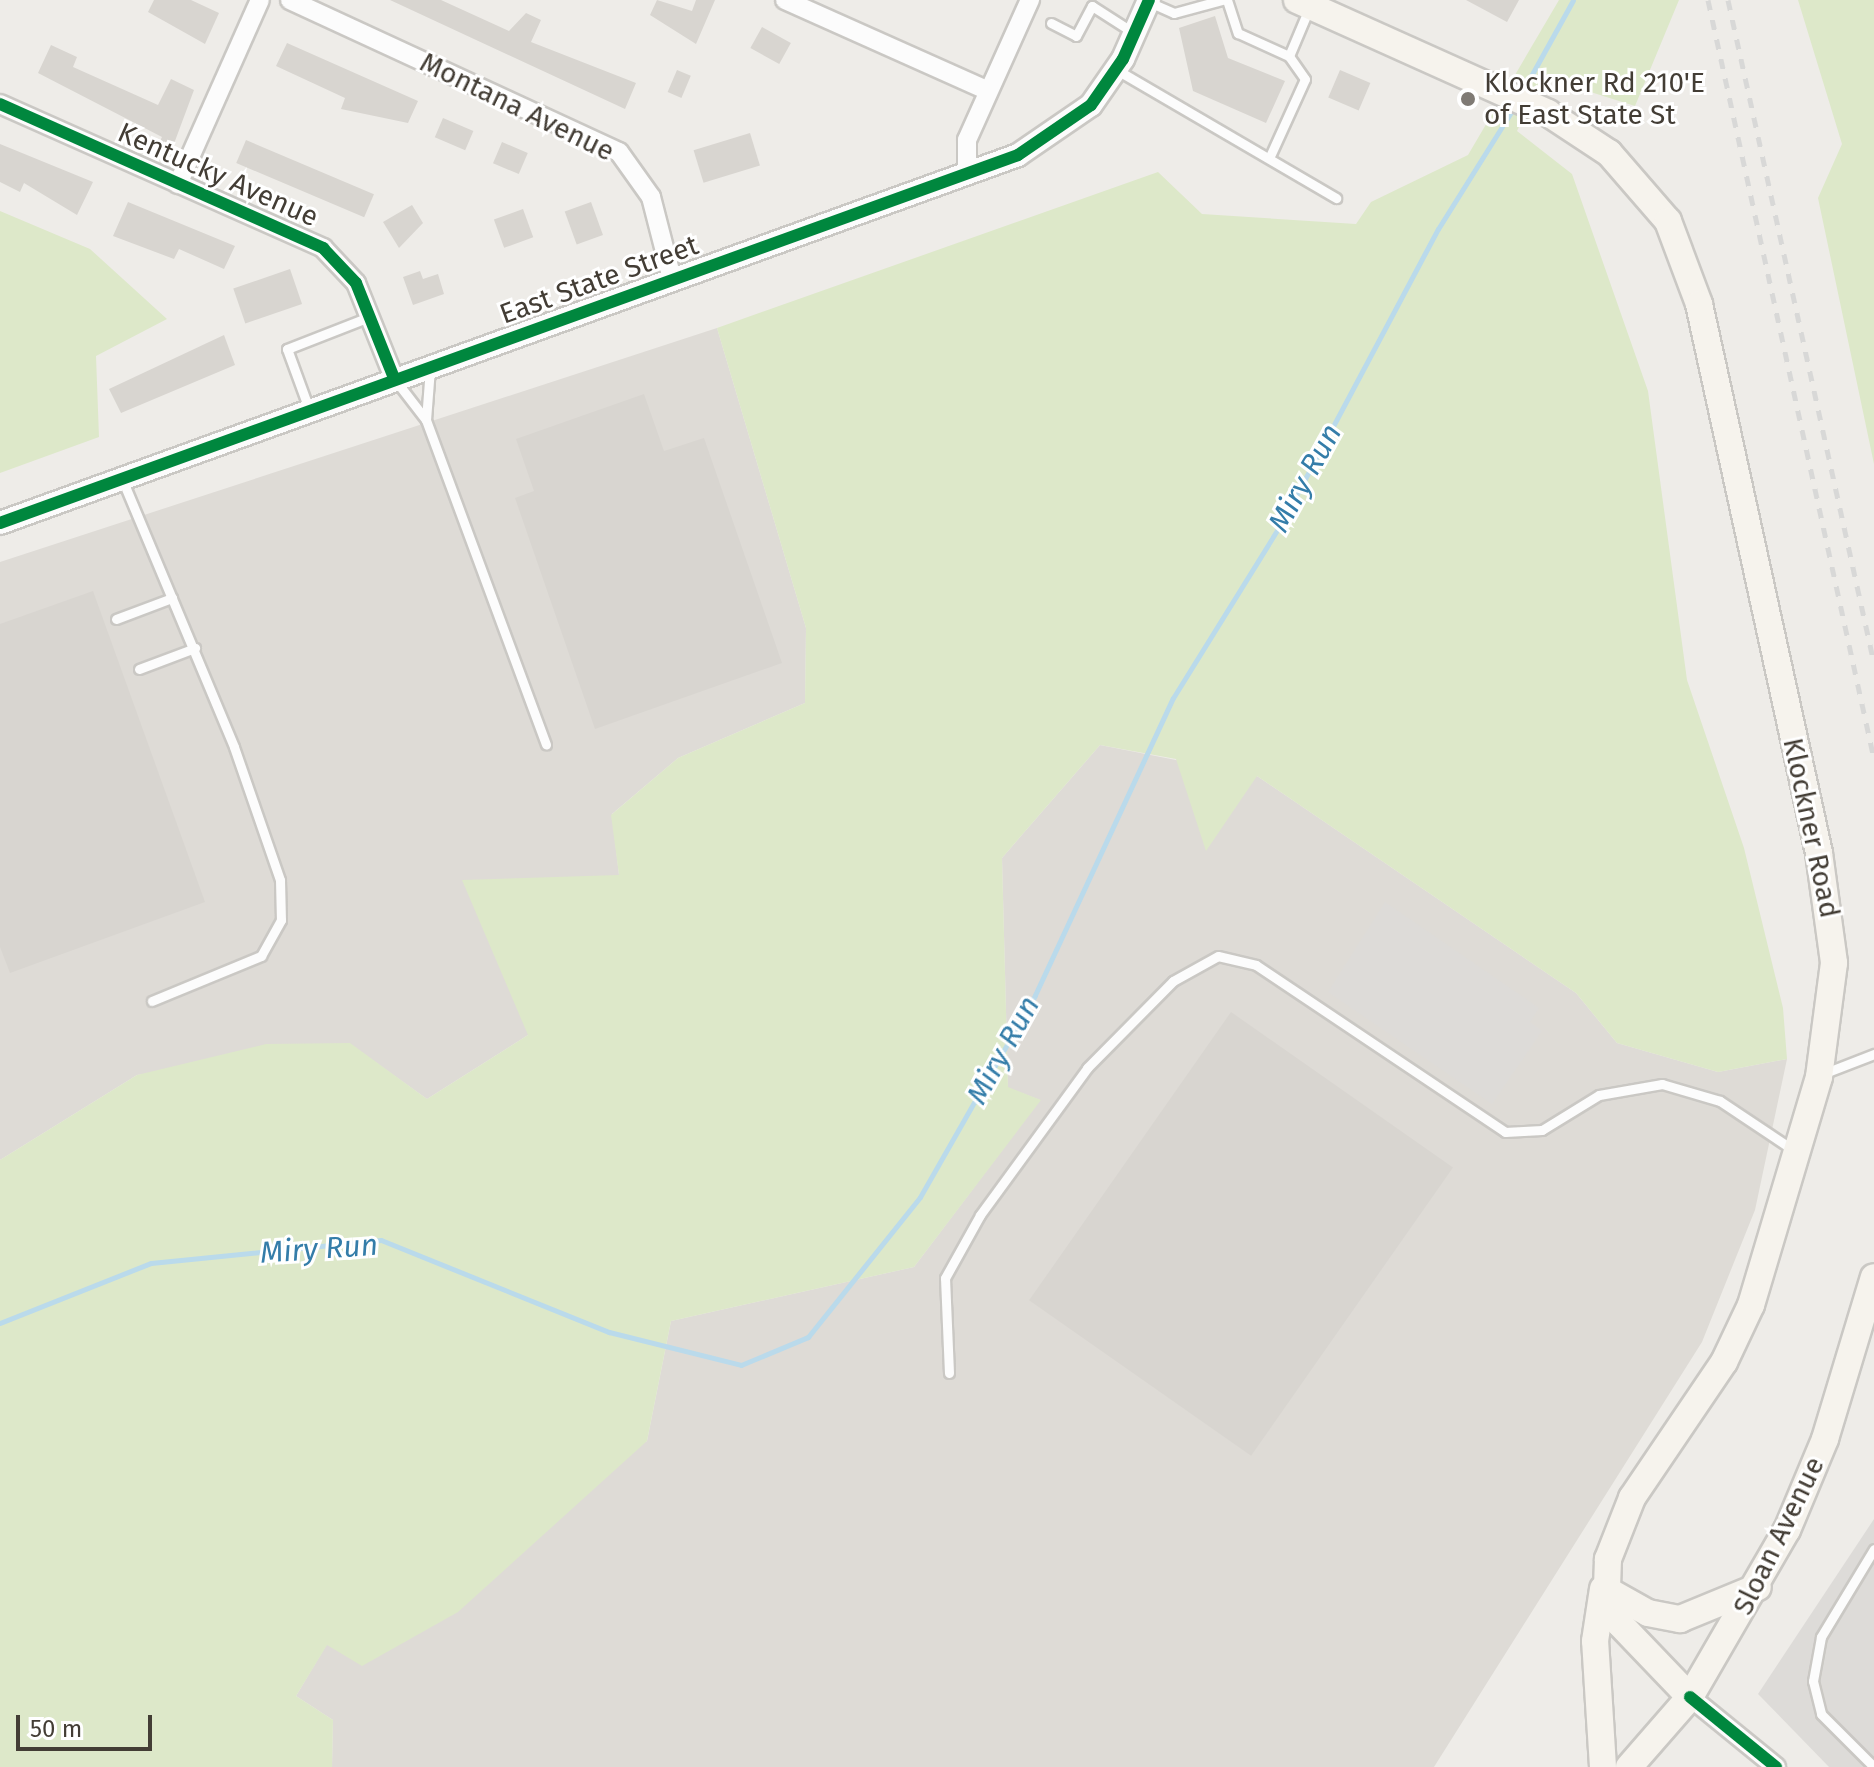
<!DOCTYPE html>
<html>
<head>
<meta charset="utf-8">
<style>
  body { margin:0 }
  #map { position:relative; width:1874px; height:1767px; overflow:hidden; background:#eeece8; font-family:"Fira Sans",sans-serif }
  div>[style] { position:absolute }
  .industrial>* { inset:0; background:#dedbd6 }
  .green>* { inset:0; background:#dde8c9 }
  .parking>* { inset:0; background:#dddbd8 }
  .stream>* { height:5px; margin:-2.5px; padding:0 2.5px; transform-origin:2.5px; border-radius:2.5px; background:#badaeb }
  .building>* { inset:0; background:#d8d5d0; transform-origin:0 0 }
  .roads { filter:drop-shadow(2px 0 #cac8c4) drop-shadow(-2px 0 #cac8c4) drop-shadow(0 2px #cac8c4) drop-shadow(0 -2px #cac8c4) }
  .service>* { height:9px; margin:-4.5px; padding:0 4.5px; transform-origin:4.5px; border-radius:4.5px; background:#fcfcfc }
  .minor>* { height:18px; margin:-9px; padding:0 9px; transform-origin:9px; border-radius:9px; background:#fcfcfc }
  .tertiary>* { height:22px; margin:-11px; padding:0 11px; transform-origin:11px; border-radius:11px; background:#fcfcfc }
  .secondary>* { height:26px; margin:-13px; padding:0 13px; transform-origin:13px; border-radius:13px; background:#f6f3ed }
  .rail>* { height:5px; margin-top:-2.5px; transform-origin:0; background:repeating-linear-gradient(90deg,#d8d8d7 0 10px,transparent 0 20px) }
  .cycleway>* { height:12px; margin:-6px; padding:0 6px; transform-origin:6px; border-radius:6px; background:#00873e }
  .dots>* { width:22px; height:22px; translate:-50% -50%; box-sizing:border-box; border:4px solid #fff; border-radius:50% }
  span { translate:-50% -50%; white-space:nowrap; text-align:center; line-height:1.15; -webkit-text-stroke:6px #fff; paint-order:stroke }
  .poi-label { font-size:28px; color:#433d35 }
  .left { translate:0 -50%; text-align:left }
  .street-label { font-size:28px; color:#433d35 }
  .water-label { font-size:30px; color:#347da9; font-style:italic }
  .scale { position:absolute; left:16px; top:1715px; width:136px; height:36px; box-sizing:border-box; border:4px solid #433d35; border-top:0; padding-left:10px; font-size:24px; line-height:28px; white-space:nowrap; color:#433d35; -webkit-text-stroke:6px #fff; paint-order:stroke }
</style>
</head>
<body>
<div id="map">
  <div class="industrial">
    <div style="clip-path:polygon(717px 328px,806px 628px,805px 703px,678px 758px,612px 814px,619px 875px,528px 1035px,427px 1099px,350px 1044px,137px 1075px,0 1160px,0 562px)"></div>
    <div style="clip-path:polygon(1100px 745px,1257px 776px,1576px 993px,1617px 1043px,1718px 1072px,1787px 1059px,1755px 1210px,1702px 1342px,1434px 1767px,332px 1767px,333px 1720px,296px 1696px,327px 1644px,647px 1441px,671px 1321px,914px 1267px,1040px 1100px,1008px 1088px,1002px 858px)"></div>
  </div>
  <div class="green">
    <div style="clip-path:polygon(1559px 0,1679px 0,1635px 106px,1543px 77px,1517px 131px,1572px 174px,1648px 391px,1687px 680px,1744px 848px,1783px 1008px,1787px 1059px,1718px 1072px,1617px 1043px,1576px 993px,1257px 776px,1206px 851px,1176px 759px,1100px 745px,1002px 858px,1008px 1087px,1041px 1100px,914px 1267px,671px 1321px,647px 1441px,458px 1612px,362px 1666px,327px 1645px,296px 1696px,333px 1720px,332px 1767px,0 1767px,0 1160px,137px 1075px,266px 1044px,350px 1043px,427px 1099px,528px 1035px,462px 880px,619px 875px,611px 815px,678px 758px,805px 703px,806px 628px,717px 328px,1158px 172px,1202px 214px,1356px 224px,1371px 202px,1468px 155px)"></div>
    <div style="clip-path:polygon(1798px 0,1874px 0,1874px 464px,1818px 198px,1842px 144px)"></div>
    <div style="clip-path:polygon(0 211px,90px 249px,167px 319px,96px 356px,99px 437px,0 473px)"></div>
  </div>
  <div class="parking">
    <div style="clip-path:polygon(1385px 902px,1539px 1008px,1530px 1022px,1542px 1031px,1492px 1104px,1328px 992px)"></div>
    <div style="clip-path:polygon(1874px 1519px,1874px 1767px,1829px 1767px,1758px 1694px)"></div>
  </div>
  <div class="stream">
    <div style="left:1521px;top:94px;width:107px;rotate:-61deg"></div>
    <div style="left:0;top:1323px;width:162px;rotate:-21.7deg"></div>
    <div style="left:151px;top:1263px;width:231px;rotate:-5.7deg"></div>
    <div style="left:381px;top:1240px;width:246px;rotate:22deg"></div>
    <div style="left:609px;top:1332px;width:136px;rotate:14deg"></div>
    <div style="left:741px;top:1365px;width:73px;rotate:-22.7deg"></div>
    <div style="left:808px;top:1337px;width:179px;rotate:-51.3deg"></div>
    <div style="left:920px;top:1197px;width:232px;rotate:-60.3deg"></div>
    <div style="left:1035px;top:995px;width:327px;rotate:-65.1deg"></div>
    <div style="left:1173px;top:698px;width:205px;rotate:-58.2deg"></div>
    <div style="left:1281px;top:524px;width:334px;rotate:-62deg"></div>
    <div style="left:1438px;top:229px;width:145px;rotate:-58deg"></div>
  </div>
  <div class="building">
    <div style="clip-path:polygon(154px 0,191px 0,219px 13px,205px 44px,148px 12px)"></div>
    <div style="clip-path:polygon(390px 0,441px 0,509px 31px,526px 13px,541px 20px,531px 42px,636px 83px,625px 109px)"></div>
    <div style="clip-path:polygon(657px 0,692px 11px,696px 0,715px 0,696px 44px,650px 15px)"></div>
    <div style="clip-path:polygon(1466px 0,1519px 0,1507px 22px)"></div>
    <div style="clip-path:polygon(1215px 16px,1228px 58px,1285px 81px,1266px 123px,1193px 91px,1179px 28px)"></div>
    <div style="left:762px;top:27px;width:33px;height:24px;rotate:29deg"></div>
    <div style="clip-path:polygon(287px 43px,418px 101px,408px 123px,341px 109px,345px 98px,276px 66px)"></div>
    <div style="clip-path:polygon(51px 45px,77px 57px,73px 67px,158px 105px,171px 79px,194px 90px,172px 149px,159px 143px,162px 137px,38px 73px)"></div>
    <div style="left:677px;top:70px;width:15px;height:24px;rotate:23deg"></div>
    <div style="left:1340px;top:70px;width:33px;height:30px;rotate:23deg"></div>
    <div style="left:443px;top:118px;width:33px;height:21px;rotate:23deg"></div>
    <div style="left:750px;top:133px;width:34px;height:59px;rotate:73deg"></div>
    <div style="left:246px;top:140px;width:139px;height:25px;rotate:23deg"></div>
    <div style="left:502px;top:142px;width:28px;height:23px;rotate:23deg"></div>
    <div style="clip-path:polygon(0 144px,93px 182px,77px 215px,24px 183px,20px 192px,0 182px)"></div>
    <div style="clip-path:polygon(128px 202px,235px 246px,224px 269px,179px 249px,174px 259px,113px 236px)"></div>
    <div style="left:591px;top:202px;width:35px;height:28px;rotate:70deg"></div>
    <div style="clip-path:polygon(412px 205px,423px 223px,399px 248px,383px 222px)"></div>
    <div style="left:523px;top:209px;width:30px;height:31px;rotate:70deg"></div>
    <div style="left:290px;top:269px;width:37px;height:60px;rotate:71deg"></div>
    <div style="clip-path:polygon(420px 271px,423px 279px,438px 274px,444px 294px,413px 305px,403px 277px)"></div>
    <div style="clip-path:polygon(224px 335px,235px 365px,121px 413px,109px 389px)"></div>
    <div style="clip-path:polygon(644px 394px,664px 451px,704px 438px,782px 663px,595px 729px,515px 498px,534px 491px,516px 439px)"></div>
    <div style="clip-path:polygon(93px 591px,205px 902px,10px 973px,0 947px,0 624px)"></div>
    <div style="left:1231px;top:1012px;width:271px;height:352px;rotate:35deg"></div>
  </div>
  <div class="roads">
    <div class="service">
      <div style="left:1227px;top:0;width:35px;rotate:72deg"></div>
      <div style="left:1238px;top:33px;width:56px;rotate:24.3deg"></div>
      <div style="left:1289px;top:56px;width:54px;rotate:-67.2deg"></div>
      <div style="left:1149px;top:2px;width:27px;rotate:24deg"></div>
      <div style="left:1174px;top:13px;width:50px;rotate:-15.2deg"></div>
      <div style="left:1051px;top:23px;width:28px;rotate:27deg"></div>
      <div style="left:1076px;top:36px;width:34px;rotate:-62deg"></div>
      <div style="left:1092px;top:6px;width:50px;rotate:32.7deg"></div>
      <div style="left:1117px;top:70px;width:254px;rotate:30.3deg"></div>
      <div style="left:1271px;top:154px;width:82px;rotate:-65.6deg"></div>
      <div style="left:1305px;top:79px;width:28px;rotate:-125deg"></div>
      <div style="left:430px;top:368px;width:52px;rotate:94.4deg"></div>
      <div style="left:426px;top:420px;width:346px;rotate:69.7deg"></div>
      <div style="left:396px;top:381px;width:49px;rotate:52.4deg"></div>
      <div style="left:309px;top:409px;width:64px;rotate:-110.1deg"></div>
      <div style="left:287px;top:349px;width:88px;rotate:-21.3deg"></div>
      <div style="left:122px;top:479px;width:290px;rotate:67.3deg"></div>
      <div style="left:234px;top:747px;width:141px;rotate:70.9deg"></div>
      <div style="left:280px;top:880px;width:40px;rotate:88.6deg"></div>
      <div style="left:281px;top:920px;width:41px;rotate:119.1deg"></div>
      <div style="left:261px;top:956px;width:118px;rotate:157.6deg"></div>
      <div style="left:116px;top:619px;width:60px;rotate:-20.6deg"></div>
      <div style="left:139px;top:669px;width:60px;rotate:-20.6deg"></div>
      <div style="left:1825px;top:1073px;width:53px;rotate:-21.2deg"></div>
      <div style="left:949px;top:1373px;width:95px;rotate:-92.4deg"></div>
      <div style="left:945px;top:1278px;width:72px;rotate:-60.9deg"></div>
      <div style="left:980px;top:1215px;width:182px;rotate:-53.9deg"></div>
      <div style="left:1087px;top:1068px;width:122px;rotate:-45.3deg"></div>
      <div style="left:1173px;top:981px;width:51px;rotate:-29.1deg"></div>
      <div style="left:1218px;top:956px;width:39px;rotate:13deg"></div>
      <div style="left:1256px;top:965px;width:300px;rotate:33.8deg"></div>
      <div style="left:1505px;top:1132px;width:37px;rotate:-3deg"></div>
      <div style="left:1542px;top:1130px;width:67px;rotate:-31.6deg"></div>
      <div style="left:1599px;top:1095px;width:64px;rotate:-9.9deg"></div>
      <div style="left:1662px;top:1084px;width:60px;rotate:16.3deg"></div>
      <div style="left:1720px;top:1101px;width:90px;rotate:33.7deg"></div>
      <div style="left:1874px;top:1549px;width:103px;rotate:121.1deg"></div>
      <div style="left:1821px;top:1637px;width:45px;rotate:100.3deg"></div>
      <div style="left:1813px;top:1681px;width:34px;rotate:76deg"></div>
      <div style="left:1821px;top:1714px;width:75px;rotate:45deg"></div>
    </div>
    <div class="minor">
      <div style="left:290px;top:0;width:362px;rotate:24.8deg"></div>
      <div style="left:619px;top:152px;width:55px;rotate:54.6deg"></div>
      <div style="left:651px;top:197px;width:85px;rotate:75.6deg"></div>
      <div style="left:785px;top:0;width:222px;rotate:24.1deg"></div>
      <div style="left:0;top:104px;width:354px;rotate:24deg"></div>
      <div style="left:323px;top:248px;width:48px;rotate:46.7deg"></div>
      <div style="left:356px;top:283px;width:102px;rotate:68.2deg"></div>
      <div style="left:967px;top:173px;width:33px;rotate:-90deg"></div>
      <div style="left:967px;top:140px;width:154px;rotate:-65.8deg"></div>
      <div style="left:178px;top:184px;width:201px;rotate:-66deg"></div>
      <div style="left:1690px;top:1697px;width:111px;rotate:39.1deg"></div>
    </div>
    <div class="tertiary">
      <div style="left:0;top:523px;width:1082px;rotate:-19.87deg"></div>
      <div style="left:1018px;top:155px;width:88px;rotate:-34.4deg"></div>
      <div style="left:1091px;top:105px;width:56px;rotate:-55.2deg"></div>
      <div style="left:1123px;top:59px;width:64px;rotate:-66.2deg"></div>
    </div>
    <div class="secondary">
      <div style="left:1297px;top:0;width:275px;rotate:24.2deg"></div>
      <div style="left:1548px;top:113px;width:73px;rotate:33.3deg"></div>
      <div style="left:1609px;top:153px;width:90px;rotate:49.1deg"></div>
      <div style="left:1668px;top:221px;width:89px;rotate:69.5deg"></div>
      <div style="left:1699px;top:304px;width:562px;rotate:77.67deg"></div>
      <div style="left:1819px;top:853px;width:111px;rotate:82.2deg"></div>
      <div style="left:1834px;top:963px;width:115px;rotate:97.5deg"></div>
      <div style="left:1819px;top:1077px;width:238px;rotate:106.6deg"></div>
      <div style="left:1751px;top:1305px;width:63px;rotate:115.3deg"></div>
      <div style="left:1724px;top:1362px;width:164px;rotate:124.1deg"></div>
      <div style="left:1632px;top:1498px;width:66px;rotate:111.5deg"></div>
      <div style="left:1608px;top:1559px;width:31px;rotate:92deg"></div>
      <div style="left:1607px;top:1590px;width:36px;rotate:69deg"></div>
      <div style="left:1620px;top:1624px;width:101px;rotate:46.2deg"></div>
      <div style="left:1607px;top:1590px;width:47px;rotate:29.3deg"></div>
      <div style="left:1648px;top:1613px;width:33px;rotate:11deg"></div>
      <div style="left:1680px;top:1619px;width:84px;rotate:-22.3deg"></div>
      <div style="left:1603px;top:1767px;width:126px;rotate:-93.6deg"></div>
      <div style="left:1595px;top:1641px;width:53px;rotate:-81.3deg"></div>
      <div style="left:1629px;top:1767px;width:93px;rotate:-48.9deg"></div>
      <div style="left:1690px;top:1697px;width:193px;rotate:-59.9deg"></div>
      <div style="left:1787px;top:1530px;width:99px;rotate:-67.3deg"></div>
      <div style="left:1825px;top:1439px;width:169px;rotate:-73.2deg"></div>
    </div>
  </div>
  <div class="rail">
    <div style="left:1708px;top:0;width:777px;rotate:77.66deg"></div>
    <div style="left:1728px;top:0;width:679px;rotate:77.58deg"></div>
  </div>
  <div class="cycleway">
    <div style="left:0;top:104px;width:354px;rotate:24deg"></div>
    <div style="left:323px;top:248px;width:48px;rotate:46.7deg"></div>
    <div style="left:356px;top:283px;width:102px;rotate:68.2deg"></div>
    <div style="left:0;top:523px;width:1082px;rotate:-19.87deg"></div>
    <div style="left:1018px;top:155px;width:88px;rotate:-34.4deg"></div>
    <div style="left:1091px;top:105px;width:56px;rotate:-55.2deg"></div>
    <div style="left:1123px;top:59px;width:64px;rotate:-66.2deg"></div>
    <div style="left:1690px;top:1697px;width:111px;rotate:39.1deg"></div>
  </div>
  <div class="dots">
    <div style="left:1468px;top:99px;background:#7f7a74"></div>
  </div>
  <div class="poi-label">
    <span class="left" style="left:1484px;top:99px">Klockner Rd 210'E<br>of East State St</span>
  </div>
  <div class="street-label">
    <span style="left:517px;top:107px;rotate:26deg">Montana Avenue</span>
    <span style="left:218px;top:175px;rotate:24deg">Kentucky Avenue</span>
    <span style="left:599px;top:280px;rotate:-20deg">East State Street</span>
    <span style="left:1811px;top:828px;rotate:78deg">Klockner Road</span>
    <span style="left:1779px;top:1536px;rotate:-64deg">Sloan Avenue</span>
  </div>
  <div class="water-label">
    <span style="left:1305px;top:478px;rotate:-61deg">Miry Run</span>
    <span style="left:1003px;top:1050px;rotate:-61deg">Miry Run</span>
    <span style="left:319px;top:1249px;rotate:-4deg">Miry Run</span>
  </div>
  <div class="scale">50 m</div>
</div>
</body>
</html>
